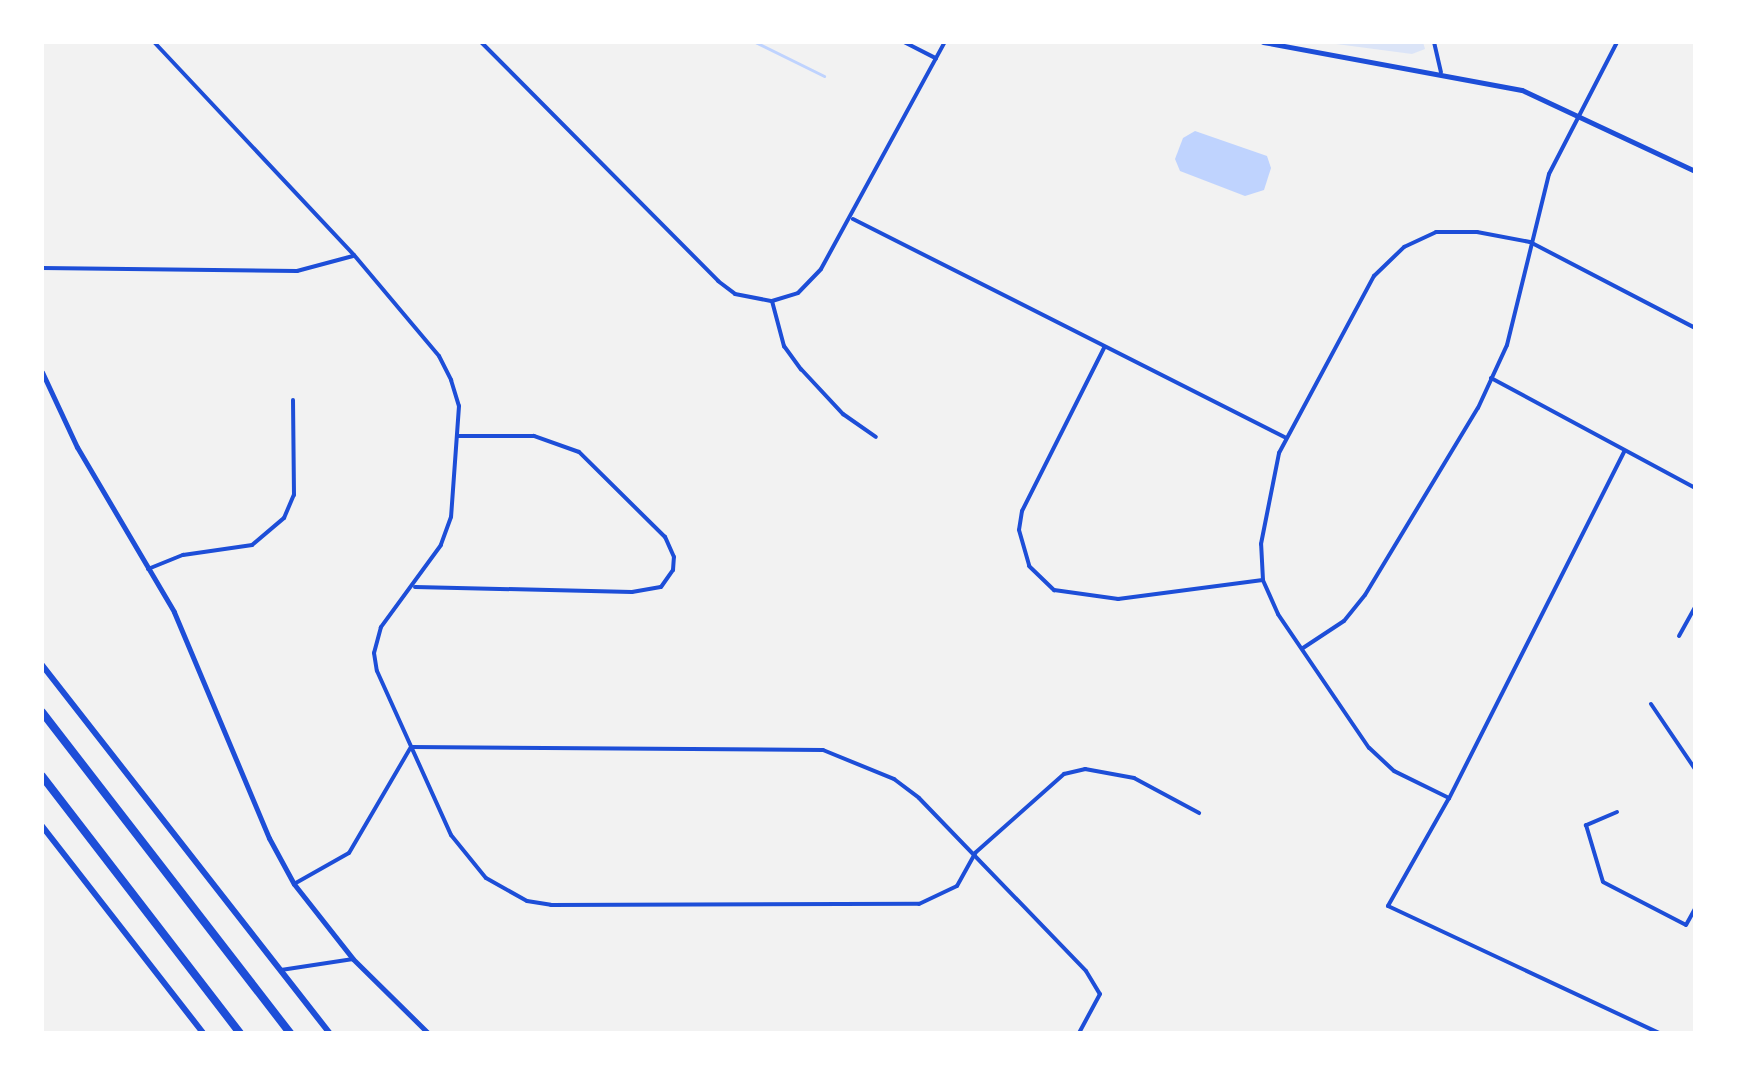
<!DOCTYPE html>
<html>
<head>
<meta charset="utf-8">
<style>
  body { margin:0 }
  #map { position:relative; width:1737px; height:1075px; overflow:hidden; background:#f2f2f2; font-family:"Archivo Narrow",sans-serif }
  div>[style] { position:absolute }
  .green>* { inset:0; background:#dbe4f7 }
  .water>* { inset:0; background:#bfd3fe }
  .stream>* { height:3px; margin:-1.5px; padding:0 1.5px; transform-origin:1.5px; border-radius:1.5px; background:#bfd3fe }
  .minor>* { height:4px; margin:-2px; padding:0 2px; transform-origin:2px; border-radius:2px; background:#1d4ed8 }
  .tertiary>* { height:5px; margin:-2.5px; padding:0 2.5px; transform-origin:2.5px; border-radius:2.5px; background:#1d4ed8 }
  .secondary>* { height:6px; margin:-3px; padding:0 3px; transform-origin:3px; border-radius:3px; background:#1d4ed8 }
  .motorway>* { height:8px; margin:-4px; padding:0 4px; transform-origin:4px; border-radius:4px; background:#1d4ed8 }
  span { translate:-50% -50%; white-space:nowrap; text-align:center; line-height:1.15; -webkit-text-stroke:8px #fff; paint-order:stroke }
  .frame { position:absolute; inset:0; border:44px solid #fff; pointer-events:none }
</style>
</head>
<body>
<div id="map">
  <div class="green">
    <div style="clip-path:polygon(1321px 42px,1423px 42px,1425px 49px,1412px 54px)"></div>
  </div>
  <div class="water">
    <div style="clip-path:polygon(1195px 131px,1267px 156px,1271px 168px,1264px 190px,1245px 196px,1180px 171px,1175px 159px,1183px 138px)"></div>
  </div>
  <div class="stream">
    <div style="left:755px;top:42px;width:77px;rotate:26.2deg"></div>
  </div>
  <div class="minor">
    <div style="left:154px;top:42px;width:292px;rotate:46.8deg"></div>
    <div style="left:354px;top:255px;width:132px;rotate:49.9deg"></div>
    <div style="left:439px;top:356px;width:27px;rotate:63deg"></div>
    <div style="left:451px;top:380px;width:27px;rotate:73deg"></div>
    <div style="left:459px;top:406px;width:111px;rotate:94.1deg"></div>
    <div style="left:451px;top:517px;width:30px;rotate:110deg"></div>
    <div style="left:441px;top:545px;width:102px;rotate:126.2deg"></div>
    <div style="left:381px;top:627px;width:27px;rotate:105deg"></div>
    <div style="left:374px;top:653px;width:18px;rotate:81deg"></div>
    <div style="left:377px;top:671px;width:180px;rotate:65.7deg"></div>
    <div style="left:451px;top:835px;width:55px;rotate:50.9deg"></div>
    <div style="left:486px;top:878px;width:47px;rotate:29.3deg"></div>
    <div style="left:527px;top:901px;width:24px;rotate:9deg"></div>
    <div style="left:551px;top:905px;width:368px;rotate:-0.2deg"></div>
    <div style="left:919px;top:904px;width:42px;rotate:-25.3deg"></div>
    <div style="left:957px;top:886px;width:38px;rotate:-61deg"></div>
    <div style="left:975px;top:853px;width:119px;rotate:-41.6deg"></div>
    <div style="left:1064px;top:774px;width:22px;rotate:-13deg"></div>
    <div style="left:1085px;top:769px;width:50px;rotate:10.4deg"></div>
    <div style="left:1134px;top:778px;width:74px;rotate:28.3deg"></div>
    <div style="left:481px;top:42px;width:337px;rotate:45.2deg"></div>
    <div style="left:718px;top:281px;width:21px;rotate:37deg"></div>
    <div style="left:735px;top:294px;width:38px;rotate:11deg"></div>
    <div style="left:772px;top:301px;width:27px;rotate:-17deg"></div>
    <div style="left:798px;top:293px;width:33px;rotate:-46deg"></div>
    <div style="left:821px;top:269px;width:259px;rotate:-61.4deg"></div>
    <div style="left:904px;top:42px;width:36px;rotate:27deg"></div>
    <div style="left:1434px;top:42px;width:31px;rotate:77deg"></div>
    <div style="left:853px;top:219px;width:485px;rotate:26.8deg"></div>
    <div style="left:42px;top:268px;width:255px;rotate:0.7deg"></div>
    <div style="left:297px;top:271px;width:58px;rotate:-15deg"></div>
    <div style="left:772px;top:301px;width:47px;rotate:75.1deg"></div>
    <div style="left:784px;top:346px;width:29px;rotate:54deg"></div>
    <div style="left:801px;top:369px;width:62px;rotate:47deg"></div>
    <div style="left:843px;top:414px;width:40px;rotate:34.9deg"></div>
    <div style="left:1104px;top:348px;width:182px;rotate:116.7deg"></div>
    <div style="left:1022px;top:511px;width:19px;rotate:99deg"></div>
    <div style="left:1019px;top:530px;width:37px;rotate:74deg"></div>
    <div style="left:1029px;top:566px;width:35px;rotate:44deg"></div>
    <div style="left:1054px;top:590px;width:65px;rotate:8deg"></div>
    <div style="left:1118px;top:599px;width:146px;rotate:-7.5deg"></div>
    <div style="left:1491px;top:378px;width:232px;rotate:28.3deg"></div>
    <div style="left:1624px;top:452px;width:388px;rotate:116.8deg"></div>
    <div style="left:1449px;top:798px;width:124px;rotate:119.5deg"></div>
    <div style="left:1388px;top:906px;width:299px;rotate:25.1deg"></div>
    <div style="left:148px;top:569px;width:38px;rotate:-22deg"></div>
    <div style="left:183px;top:555px;width:70px;rotate:-8.2deg"></div>
    <div style="left:252px;top:545px;width:42px;rotate:-40.2deg"></div>
    <div style="left:284px;top:518px;width:25px;rotate:-67deg"></div>
    <div style="left:294px;top:495px;width:95px;rotate:-90.6deg"></div>
    <div style="left:415px;top:587px;width:217px;rotate:1.3deg"></div>
    <div style="left:632px;top:592px;width:29px;rotate:-10deg"></div>
    <div style="left:661px;top:587px;width:21px;rotate:-55deg"></div>
    <div style="left:673px;top:570px;width:13px;rotate:-86deg"></div>
    <div style="left:674px;top:557px;width:22px;rotate:-114deg"></div>
    <div style="left:665px;top:537px;width:121px;rotate:-135.3deg"></div>
    <div style="left:579px;top:452px;width:48px;rotate:-160.4deg"></div>
    <div style="left:534px;top:436px;width:77px;rotate:180deg"></div>
    <div style="left:1679px;top:636px;width:33px;rotate:-61deg"></div>
    <div style="left:1303px;top:648px;width:49px;rotate:-33.4deg"></div>
    <div style="left:1344px;top:621px;width:33px;rotate:-51deg"></div>
    <div style="left:1365px;top:595px;width:218px;rotate:-58.9deg"></div>
    <div style="left:1478px;top:408px;width:69px;rotate:-65.3deg"></div>
    <div style="left:1507px;top:345px;width:176px;rotate:-76.2deg"></div>
    <div style="left:1549px;top:174px;width:148px;rotate:-62.7deg"></div>
    <div style="left:1651px;top:704px;width:78px;rotate:55.9deg"></div>
    <div style="left:1449px;top:798px;width:61px;rotate:-153.9deg"></div>
    <div style="left:1394px;top:771px;width:34px;rotate:-137deg"></div>
    <div style="left:1369px;top:748px;width:162px;rotate:-124.2deg"></div>
    <div style="left:1278px;top:614px;width:37px;rotate:-114deg"></div>
    <div style="left:1263px;top:580px;width:36px;rotate:-93deg"></div>
    <div style="left:1261px;top:544px;width:93px;rotate:-78.8deg"></div>
    <div style="left:1279px;top:453px;width:201px;rotate:-61.8deg"></div>
    <div style="left:1374px;top:276px;width:42px;rotate:-44deg"></div>
    <div style="left:1404px;top:247px;width:35px;rotate:-25deg"></div>
    <div style="left:1436px;top:232px;width:41px"></div>
    <div style="left:1477px;top:232px;width:54px;rotate:10.7deg"></div>
    <div style="left:1530px;top:242px;width:186px;rotate:27.5deg"></div>
    <div style="left:1617px;top:812px;width:34px;rotate:157deg"></div>
    <div style="left:1586px;top:825px;width:59px;rotate:73.4deg"></div>
    <div style="left:1603px;top:882px;width:93px;rotate:27.4deg"></div>
    <div style="left:1686px;top:925px;width:18px;rotate:-61deg"></div>
    <div style="left:294px;top:884px;width:63px;rotate:-29.4deg"></div>
    <div style="left:349px;top:853px;width:123px;rotate:-59.7deg"></div>
    <div style="left:411px;top:747px;width:412px;rotate:0.4deg"></div>
    <div style="left:823px;top:750px;width:77px;rotate:22.2deg"></div>
    <div style="left:894px;top:779px;width:31px;rotate:37deg"></div>
    <div style="left:919px;top:798px;width:240px;rotate:46deg"></div>
    <div style="left:1086px;top:971px;width:27px;rotate:59deg"></div>
    <div style="left:1100px;top:994px;width:44px;rotate:118.3deg"></div>
    <div style="left:281px;top:970px;width:73px;rotate:-8.7deg"></div>
  </div>
  <div class="tertiary">
    <div style="left:1263px;top:42px;width:263px;rotate:10.5deg"></div>
    <div style="left:1522px;top:90px;width:191px;rotate:25.1deg"></div>
    <div style="left:42px;top:372px;width:83px;rotate:65deg"></div>
    <div style="left:77px;top:447px;width:191px;rotate:59.5deg"></div>
    <div style="left:174px;top:612px;width:245px;rotate:67.2deg"></div>
    <div style="left:269px;top:838px;width:52px;rotate:61.5deg"></div>
    <div style="left:294px;top:884px;width:95px;rotate:51.8deg"></div>
    <div style="left:353px;top:959px;width:105px;rotate:44.6deg"></div>
  </div>
  <div class="secondary">
    <div style="left:42px;top:665px;width:467px;rotate:52deg"></div>
    <div style="left:42px;top:826px;width:262px;rotate:52.1deg"></div>
  </div>
  <div class="motorway">
    <div style="left:42px;top:712px;width:406px;rotate:52.3deg"></div>
    <div style="left:42px;top:776px;width:324px;rotate:52.4deg"></div>
  </div>
  <div class="frame"></div>
</div>
</body>
</html>
